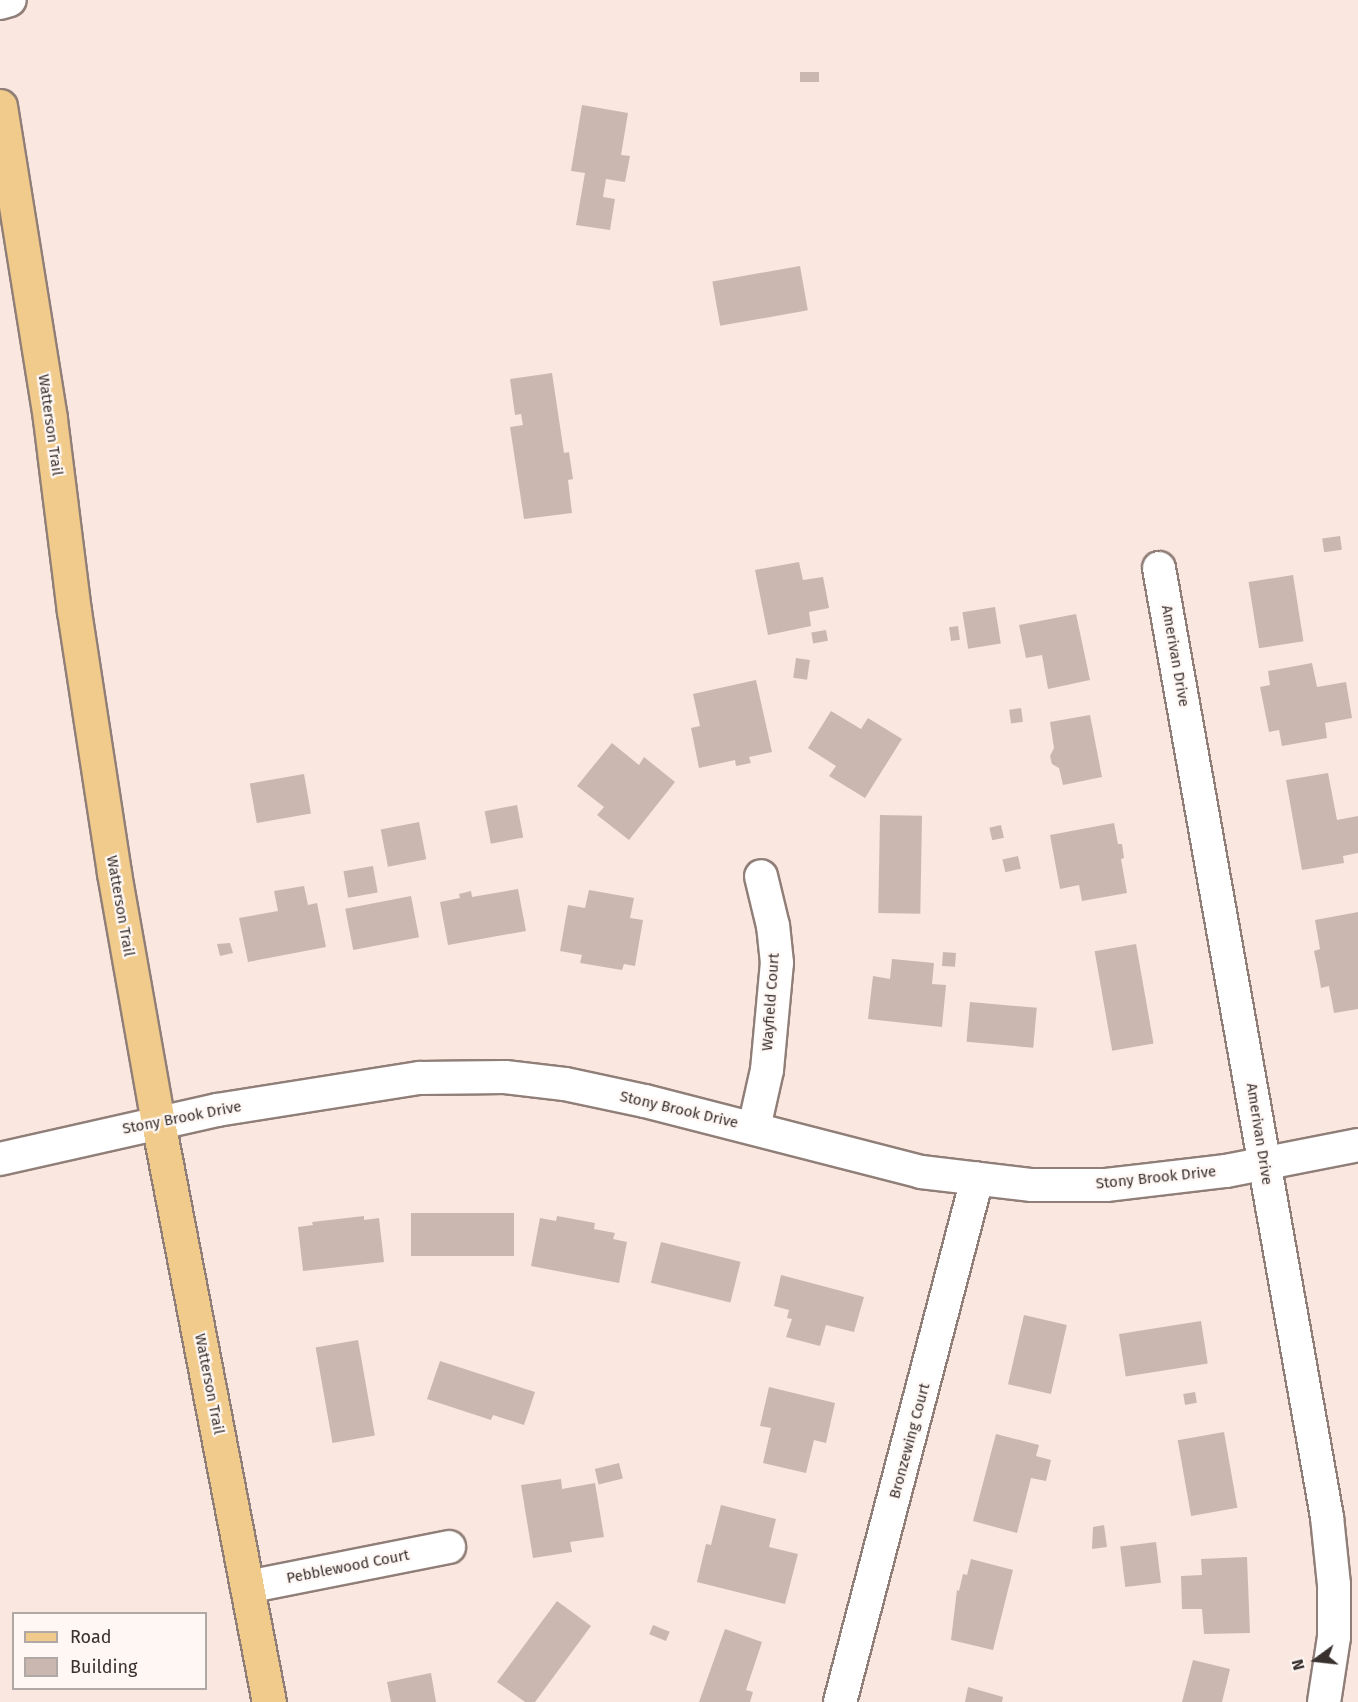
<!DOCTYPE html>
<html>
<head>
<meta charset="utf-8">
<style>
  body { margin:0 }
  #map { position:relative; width:1358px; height:1702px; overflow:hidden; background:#fae7df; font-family:"Fira Sans",sans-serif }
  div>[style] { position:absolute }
  .building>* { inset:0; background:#cab8b0; transform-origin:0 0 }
  .roads { filter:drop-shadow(2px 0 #907f78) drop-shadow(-2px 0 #907f78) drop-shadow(0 2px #907f78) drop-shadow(0 -2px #907f78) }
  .minor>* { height:32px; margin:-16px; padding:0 16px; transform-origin:16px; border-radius:16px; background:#fff }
  .major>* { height:33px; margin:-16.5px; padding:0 16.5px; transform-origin:16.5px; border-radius:16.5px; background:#f1cb8b }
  span { translate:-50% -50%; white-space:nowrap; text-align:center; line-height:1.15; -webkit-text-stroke:4.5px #fff7f4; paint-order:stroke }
  .street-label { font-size:15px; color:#38312e }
  .legend { position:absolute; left:12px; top:1612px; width:195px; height:78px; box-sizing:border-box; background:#fff7f4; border:2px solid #afa8a5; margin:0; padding:8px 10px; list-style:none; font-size:18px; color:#38312e }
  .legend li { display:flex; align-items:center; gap:12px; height:30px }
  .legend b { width:30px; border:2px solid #afa8a5 }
  .north { position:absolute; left:1286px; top:1630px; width:60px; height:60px; -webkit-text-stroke:4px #fff7f4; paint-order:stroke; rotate:255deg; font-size:16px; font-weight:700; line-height:24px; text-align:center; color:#38312e }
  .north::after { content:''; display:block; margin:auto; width:21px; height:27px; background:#38312e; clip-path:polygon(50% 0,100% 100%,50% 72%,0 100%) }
</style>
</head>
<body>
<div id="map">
  <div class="building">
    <div style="left:800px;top:72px;width:19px;height:10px"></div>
    <div style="clip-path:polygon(582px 105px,628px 113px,621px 155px,630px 156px,625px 182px,606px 179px,603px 197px,615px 199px,610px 230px,576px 225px,585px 173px,571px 171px)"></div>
    <div style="left:800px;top:266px;width:45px;height:89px;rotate:80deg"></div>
    <div style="clip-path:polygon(552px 373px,564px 453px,569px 452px,573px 479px,568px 480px,572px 513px,524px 519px,510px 427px,523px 425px,521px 414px,515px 415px,510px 379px)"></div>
    <div style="left:1340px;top:536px;width:14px;height:18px;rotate:82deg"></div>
    <div style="clip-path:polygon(799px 562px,803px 580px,823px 577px,829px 608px,809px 612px,811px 626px,768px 635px,755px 570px)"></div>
    <div style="left:1293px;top:575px;width:67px;height:45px;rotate:81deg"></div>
    <div style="left:995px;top:607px;width:37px;height:33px;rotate:81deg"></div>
    <div style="clip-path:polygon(1076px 614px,1090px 680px,1048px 689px,1042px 655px,1026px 658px,1019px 625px)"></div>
    <div style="left:958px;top:626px;width:14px;height:9px;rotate:82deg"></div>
    <div style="left:826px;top:630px;width:11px;height:15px;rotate:80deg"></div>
    <div style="left:796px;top:658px;width:14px;height:20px;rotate:8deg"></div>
    <div style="clip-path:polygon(1312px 663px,1317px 687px,1346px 682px,1352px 718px,1325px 723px,1327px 738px,1282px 746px,1279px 730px,1269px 732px,1260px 687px,1270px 685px,1268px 671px)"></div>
    <div style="clip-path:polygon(756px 680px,772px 752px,749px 757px,751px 763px,736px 766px,735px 760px,699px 768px,691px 728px,700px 726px,693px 694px)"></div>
    <div style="left:1021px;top:708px;width:14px;height:12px;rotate:82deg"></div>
    <div style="clip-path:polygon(831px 711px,861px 729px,868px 718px,902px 739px,865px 798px,829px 776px,836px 766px,808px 748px)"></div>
    <div style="clip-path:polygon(1090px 715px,1102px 777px,1063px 785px,1059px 768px,1052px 764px,1050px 756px,1054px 748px,1050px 722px)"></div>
    <div style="clip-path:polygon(612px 743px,639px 765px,644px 757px,675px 782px,629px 840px,597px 815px,604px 807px,577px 786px)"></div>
    <div style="clip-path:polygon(1328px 773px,1337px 820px,1358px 816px,1358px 853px,1343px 856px,1344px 863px,1302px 870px,1286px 780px)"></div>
    <div style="left:304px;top:774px;width:40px;height:55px;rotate:80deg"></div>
    <div style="left:517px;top:805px;width:33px;height:33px;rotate:79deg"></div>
    <div style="left:880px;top:815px;width:42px;height:98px;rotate:1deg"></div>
    <div style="left:419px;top:822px;width:38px;height:39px;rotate:79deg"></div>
    <div style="clip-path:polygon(1114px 823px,1118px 844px,1122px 844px,1124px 858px,1121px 859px,1127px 893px,1082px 901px,1079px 885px,1060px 889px,1050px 835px)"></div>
    <div style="left:1001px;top:825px;width:13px;height:12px;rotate:77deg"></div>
    <div style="left:1018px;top:856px;width:13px;height:16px;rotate:77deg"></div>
    <div style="left:373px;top:866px;width:27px;height:30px;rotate:80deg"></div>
    <div style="clip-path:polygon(304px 886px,308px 905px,317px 903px,326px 947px,248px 962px,239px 918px,278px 911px,274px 891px)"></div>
    <div style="clip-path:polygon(518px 889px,526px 931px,448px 945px,440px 902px,460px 898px,459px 894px,471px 891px,472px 897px)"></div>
    <div style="clip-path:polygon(589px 890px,634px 898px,630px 918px,643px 920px,635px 966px,624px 964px,622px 970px,580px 963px,582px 955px,560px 951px,568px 905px,585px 908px)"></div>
    <div style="left:411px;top:896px;width:42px;height:67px;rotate:79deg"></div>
    <div style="clip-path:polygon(1358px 912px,1358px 1009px,1334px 1013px,1329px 986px,1321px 988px,1318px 970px,1314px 951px,1320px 949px,1315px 920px)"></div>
    <div style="clip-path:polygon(230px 943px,233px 953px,220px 956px,217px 944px)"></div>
    <div style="left:1136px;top:944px;width:101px;height:42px;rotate:80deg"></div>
    <div style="left:943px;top:952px;width:13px;height:14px;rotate:4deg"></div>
    <div style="clip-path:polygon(892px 959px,934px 963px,932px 984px,946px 985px,942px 1027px,868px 1019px,873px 976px,890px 979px)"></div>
    <div style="left:970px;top:1002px;width:67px;height:40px;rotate:5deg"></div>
    <div style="left:411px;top:1213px;width:103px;height:43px"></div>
    <div style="clip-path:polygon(364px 1216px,364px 1220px,379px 1218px,384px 1262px,303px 1271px,298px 1227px,313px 1225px,312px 1222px)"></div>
    <div style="clip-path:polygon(557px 1216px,595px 1223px,594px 1229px,615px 1233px,613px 1239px,627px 1242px,619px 1283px,531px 1266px,540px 1218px,556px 1221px)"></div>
    <div style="left:661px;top:1242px;width:82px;height:42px;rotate:14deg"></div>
    <div style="clip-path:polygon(781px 1275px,864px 1297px,854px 1332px,826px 1325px,820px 1346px,786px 1337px,792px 1319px,787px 1318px,789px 1310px,774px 1306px)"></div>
    <div style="left:1024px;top:1315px;width:44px;height:71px;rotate:13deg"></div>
    <div style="left:1201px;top:1321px;width:43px;height:83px;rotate:81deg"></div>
    <div style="left:358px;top:1340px;width:97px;height:43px;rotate:80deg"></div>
    <div style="clip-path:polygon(440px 1361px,535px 1392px,524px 1425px,493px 1415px,491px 1420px,427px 1399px)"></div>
    <div style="clip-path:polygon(769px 1387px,835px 1403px,826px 1443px,814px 1440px,806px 1473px,763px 1463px,771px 1428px,760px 1426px)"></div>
    <div style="left:1195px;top:1392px;width:11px;height:12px;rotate:80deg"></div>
    <div style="left:1224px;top:1432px;width:77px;height:47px;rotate:80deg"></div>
    <div style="clip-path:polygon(996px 1434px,1039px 1445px,1036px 1456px,1051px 1460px,1046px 1481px,1031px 1478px,1017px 1533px,973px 1521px)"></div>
    <div style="left:619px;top:1463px;width:16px;height:25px;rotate:76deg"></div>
    <div style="clip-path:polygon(561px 1479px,562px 1489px,595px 1483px,604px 1537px,570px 1542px,572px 1552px,533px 1558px,521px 1485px)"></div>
    <div style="clip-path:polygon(721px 1505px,776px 1519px,769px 1547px,798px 1554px,785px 1604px,697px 1582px,706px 1544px,711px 1545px)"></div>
    <div style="clip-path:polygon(1104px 1525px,1107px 1547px,1092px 1549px,1093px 1527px)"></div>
    <div style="left:1156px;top:1542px;width:41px;height:36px;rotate:83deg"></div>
    <div style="clip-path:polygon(1247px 1557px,1250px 1633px,1204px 1634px,1202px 1609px,1182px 1609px,1181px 1576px,1202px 1575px,1201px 1559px)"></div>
    <div style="clip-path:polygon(971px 1559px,1013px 1570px,993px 1650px,951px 1640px,957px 1590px,959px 1591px,963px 1574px,967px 1575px)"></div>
    <div style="clip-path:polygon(557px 1601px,591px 1626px,535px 1702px,525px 1702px,497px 1682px)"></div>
    <div style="left:653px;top:1625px;width:18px;height:10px;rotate:22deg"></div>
    <div style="clip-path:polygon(725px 1629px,762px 1642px,746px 1690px,753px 1692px,750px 1702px,699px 1702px)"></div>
    <div style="clip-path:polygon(1193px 1660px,1230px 1669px,1222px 1702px,1182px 1702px)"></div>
    <div style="clip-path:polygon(431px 1673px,436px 1702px,391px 1702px,387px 1682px)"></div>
    <div style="clip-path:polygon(968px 1687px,1003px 1697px,1002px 1702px,965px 1702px)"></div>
  </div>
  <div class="roads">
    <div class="minor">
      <div style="left:0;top:3px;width:10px;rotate:-17deg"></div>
      <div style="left:1159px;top:568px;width:964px;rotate:79.96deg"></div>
      <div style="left:1327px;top:1517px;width:68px;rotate:84.1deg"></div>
      <div style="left:1334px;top:1585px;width:52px;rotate:90deg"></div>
      <div style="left:1334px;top:1637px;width:66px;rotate:98.7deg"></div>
      <div style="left:754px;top:1128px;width:59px;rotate:-77.4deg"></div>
      <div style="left:767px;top:1070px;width:107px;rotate:-84.7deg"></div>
      <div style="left:777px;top:963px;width:37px;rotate:-96deg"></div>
      <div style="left:773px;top:926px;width:51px;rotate:-103.5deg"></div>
      <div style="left:0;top:1159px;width:222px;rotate:-12.7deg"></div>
      <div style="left:217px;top:1110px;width:206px;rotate:-9deg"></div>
      <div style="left:420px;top:1078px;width:85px;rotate:-0.7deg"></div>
      <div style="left:505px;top:1077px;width:60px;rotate:6.7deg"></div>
      <div style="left:565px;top:1084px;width:82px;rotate:12deg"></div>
      <div style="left:645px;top:1101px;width:285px;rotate:14.4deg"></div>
      <div style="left:921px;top:1172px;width:112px;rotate:6.7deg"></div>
      <div style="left:1032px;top:1185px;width:74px"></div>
      <div style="left:1106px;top:1185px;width:121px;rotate:-6.7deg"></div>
      <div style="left:1226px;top:1171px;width:135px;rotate:-11.1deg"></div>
      <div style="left:247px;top:1587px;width:206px;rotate:-11.2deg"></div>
      <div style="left:840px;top:1702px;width:541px;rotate:-75.32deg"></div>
    </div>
    <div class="major">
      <div style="left:0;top:106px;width:317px;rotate:80.9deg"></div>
      <div style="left:50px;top:419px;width:193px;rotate:82.9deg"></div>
      <div style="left:74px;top:611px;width:265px;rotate:81.3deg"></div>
      <div style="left:114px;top:873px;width:253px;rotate:80deg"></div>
      <div style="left:158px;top:1122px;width:591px;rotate:79.17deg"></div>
    </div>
  </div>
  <div class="street-label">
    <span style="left:50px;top:425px;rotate:82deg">Watterson Trail</span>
    <span style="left:1175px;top:656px;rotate:80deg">Amerivan Drive</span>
    <span style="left:120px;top:906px;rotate:80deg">Watterson Trail</span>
    <span style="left:771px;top:1002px;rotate:-86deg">Wayfield Court</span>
    <span style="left:679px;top:1110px;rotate:13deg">Stony Brook Drive</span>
    <span style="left:182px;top:1118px;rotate:-11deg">Stony Brook Drive</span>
    <span style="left:1259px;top:1134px;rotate:81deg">Amerivan Drive</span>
    <span style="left:1156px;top:1178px;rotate:-6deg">Stony Brook Drive</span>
    <span style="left:209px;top:1384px;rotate:79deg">Watterson Trail</span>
    <span style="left:910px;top:1441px;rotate:-75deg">Bronzewing Court</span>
    <span style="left:348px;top:1567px;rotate:-11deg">Pebblewood Court</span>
  </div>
  <ul class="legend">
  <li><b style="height:8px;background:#f1cb8b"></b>Road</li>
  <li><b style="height:16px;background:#cab8b0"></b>Building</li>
  </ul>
  <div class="north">N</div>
</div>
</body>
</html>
